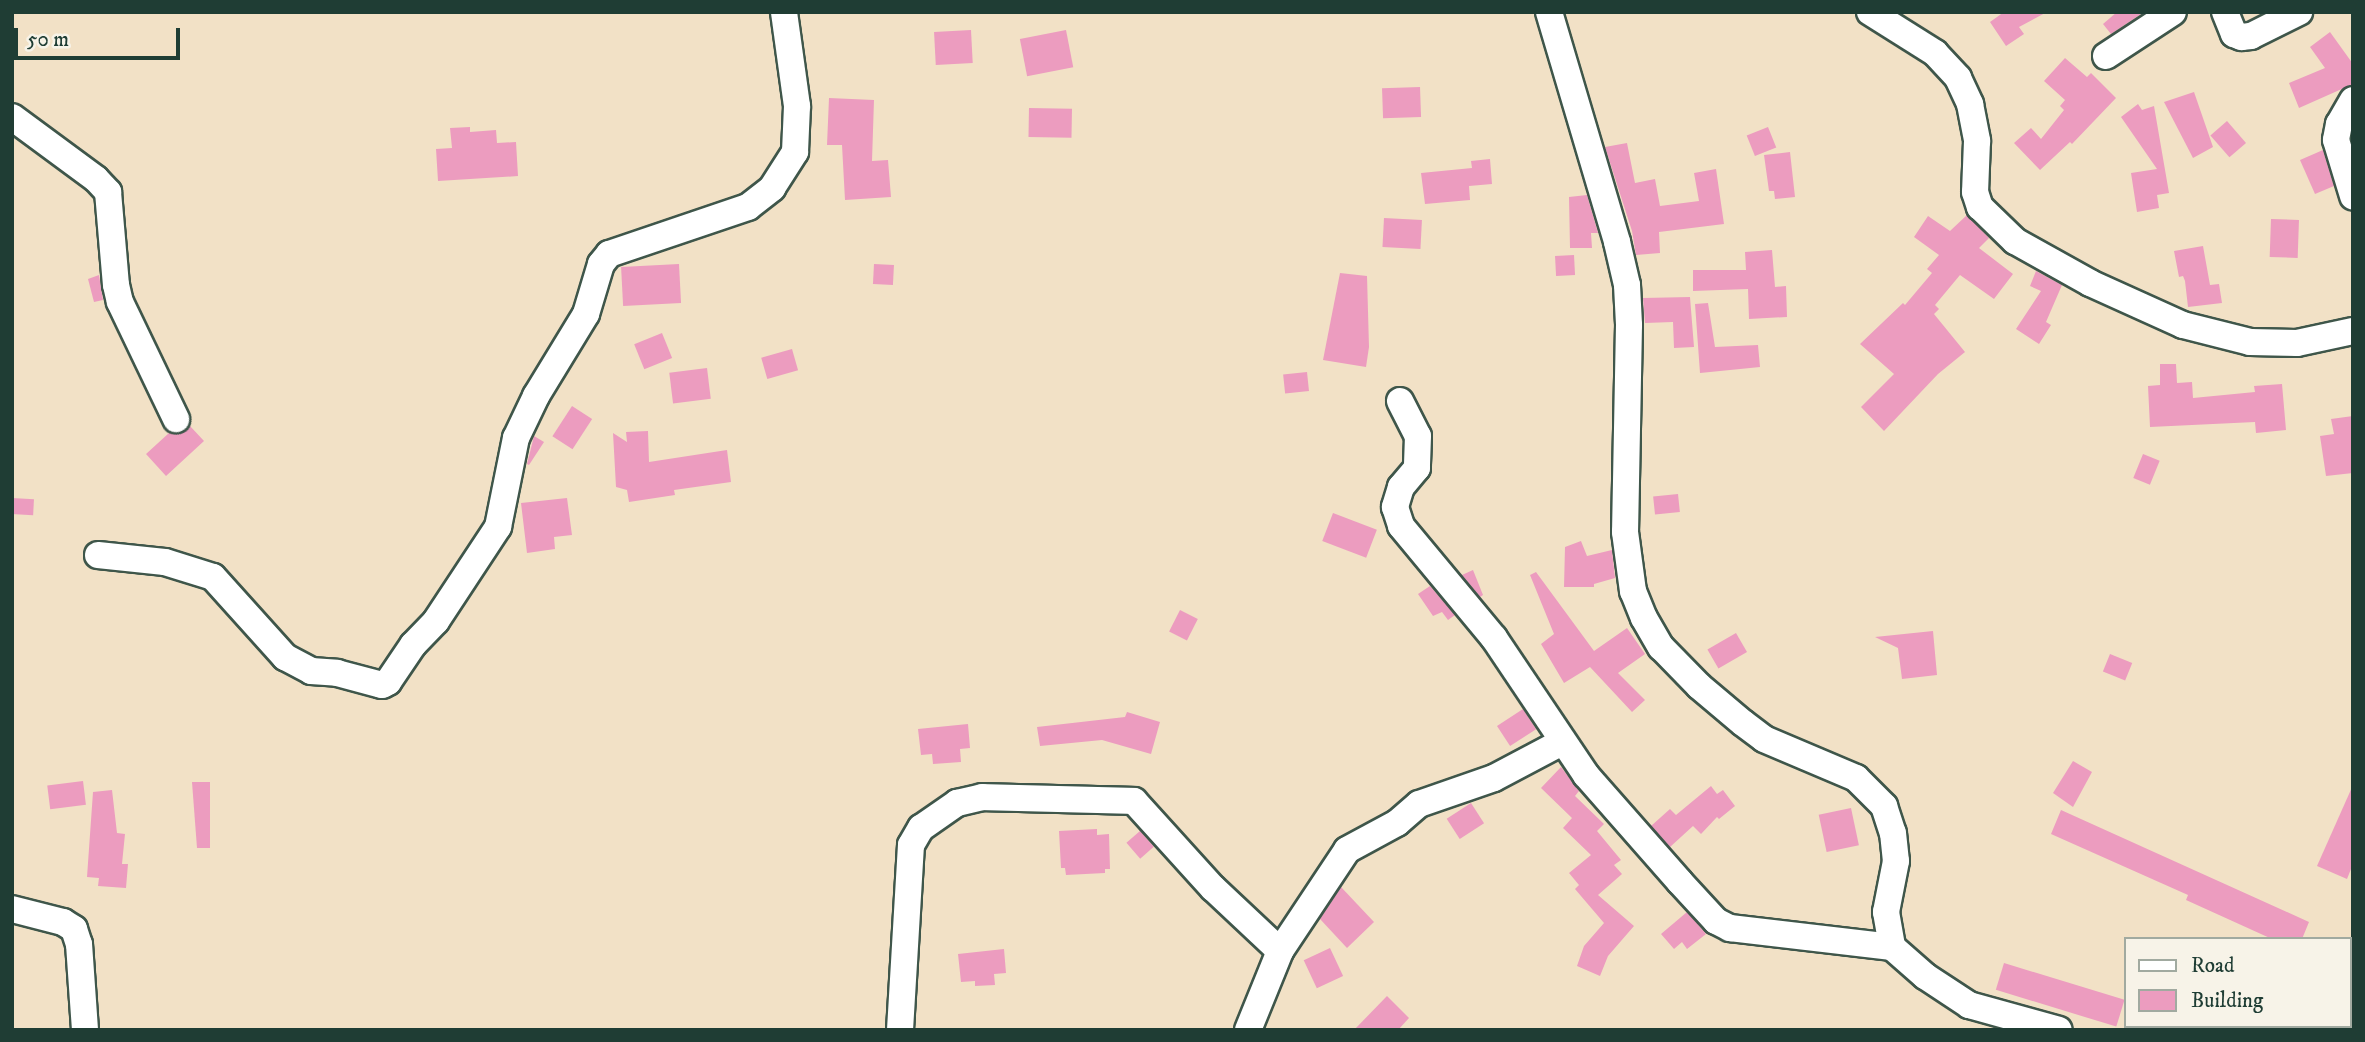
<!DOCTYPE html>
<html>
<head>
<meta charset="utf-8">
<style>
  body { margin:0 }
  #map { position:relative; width:2365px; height:1042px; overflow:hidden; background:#f2e1c6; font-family:"IM FELL DW Pica",serif }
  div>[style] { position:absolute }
  .building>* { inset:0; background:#ec9cbf; transform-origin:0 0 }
  .roads { filter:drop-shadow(2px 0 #3f564a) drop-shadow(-2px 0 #3f564a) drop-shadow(0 2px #3f564a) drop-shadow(0 -2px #3f564a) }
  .street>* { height:26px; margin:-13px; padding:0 13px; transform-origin:13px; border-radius:13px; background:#fff }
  span { translate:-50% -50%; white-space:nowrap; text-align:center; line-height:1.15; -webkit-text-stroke:7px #f7f3e8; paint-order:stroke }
  .frame { position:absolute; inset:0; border:14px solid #1f3d34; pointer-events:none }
  .legend { position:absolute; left:2124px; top:937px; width:228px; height:91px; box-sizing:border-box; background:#f7f3e8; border:2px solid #a1aaa0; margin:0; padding:9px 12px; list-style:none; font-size:21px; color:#1f3d34 }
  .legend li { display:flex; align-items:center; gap:14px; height:35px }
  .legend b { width:35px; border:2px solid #a1aaa0 }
  .scale { position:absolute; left:14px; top:28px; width:166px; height:32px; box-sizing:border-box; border:4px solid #1f3d34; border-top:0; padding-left:9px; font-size:21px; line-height:24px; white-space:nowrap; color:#1f3d34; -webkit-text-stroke:5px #f7f3e8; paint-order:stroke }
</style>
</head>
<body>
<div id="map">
  <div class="building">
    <div style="clip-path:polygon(2004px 12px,2047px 12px,2019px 27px,2024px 34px,2006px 46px,1990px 22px)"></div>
    <div style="clip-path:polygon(2117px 12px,2144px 12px,2111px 34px,2103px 24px)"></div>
    <div style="left:971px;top:30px;width:33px;height:37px;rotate:87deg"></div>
    <div style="left:1066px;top:30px;width:38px;height:47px;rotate:79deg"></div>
    <div style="clip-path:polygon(2330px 32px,2353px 64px,2353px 84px,2299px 108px,2289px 83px,2325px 68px,2310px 47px)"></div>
    <div style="clip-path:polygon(2065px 58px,2087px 77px,2091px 73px,2116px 98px,2072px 144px,2070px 142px,2040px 170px,2014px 143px,2031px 128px,2041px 139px,2064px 110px,2060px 106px,2065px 100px,2044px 81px)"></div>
    <div style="left:1420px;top:87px;width:30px;height:38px;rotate:88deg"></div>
    <div style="clip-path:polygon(2194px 92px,2213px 147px,2193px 158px,2164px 102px)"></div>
    <div style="clip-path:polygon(829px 98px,874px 100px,872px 161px,888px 160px,891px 197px,845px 200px,842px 145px,827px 145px)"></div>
    <div style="clip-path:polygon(2138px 104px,2142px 110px,2154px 106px,2169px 193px,2157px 195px,2159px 208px,2137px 212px,2131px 173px,2157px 169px,2121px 117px)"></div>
    <div style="left:1029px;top:108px;width:43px;height:29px;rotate:1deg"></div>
    <div style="left:2227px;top:121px;width:29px;height:22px;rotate:49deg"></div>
    <div style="clip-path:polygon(470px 127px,470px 132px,496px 130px,497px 143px,516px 142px,518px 176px,438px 181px,436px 149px,452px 148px,450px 128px)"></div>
    <div style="left:1768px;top:127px;width:22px;height:23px;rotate:68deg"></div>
    <div style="clip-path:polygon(1627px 143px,1635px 183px,1655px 179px,1660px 206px,1699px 201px,1694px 173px,1716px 169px,1724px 224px,1659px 232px,1660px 253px,1636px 255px,1632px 231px,1605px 147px)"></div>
    <div style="clip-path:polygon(2323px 150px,2334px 186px,2315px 194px,2300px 160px)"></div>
    <div style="clip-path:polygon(1790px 152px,1795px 197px,1775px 199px,1774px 191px,1769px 191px,1764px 155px)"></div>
    <div style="clip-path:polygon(1490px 159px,1492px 184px,1469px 186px,1470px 200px,1425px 204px,1421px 173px,1472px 168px,1471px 161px)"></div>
    <div style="clip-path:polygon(1587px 195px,1598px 233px,1591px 233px,1592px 248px,1570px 248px,1569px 197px)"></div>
    <div style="clip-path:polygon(1967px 215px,1989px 238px,1979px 248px,2013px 274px,1994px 299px,1960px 275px,1935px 305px,1939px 309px,1934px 314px,1965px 352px,1938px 374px,1884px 431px,1861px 407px,1894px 374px,1860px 344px,1903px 303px,1905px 305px,1932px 273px,1927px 269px,1939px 255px,1914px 237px,1928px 216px,1950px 231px)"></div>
    <div style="left:1384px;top:218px;width:38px;height:29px;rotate:3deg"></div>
    <div style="left:2271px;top:219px;width:28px;height:38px;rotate:2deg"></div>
    <div style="clip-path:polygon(2203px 246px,2210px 285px,2219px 284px,2222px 303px,2188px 307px,2185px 281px,2183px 276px,2179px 277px,2174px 251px)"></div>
    <div style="clip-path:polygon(1772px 250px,1775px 287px,1786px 286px,1787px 317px,1749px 319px,1748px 289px,1693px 291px,1693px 270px,1746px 270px,1745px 252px)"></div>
    <div style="left:1574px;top:255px;width:20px;height:19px;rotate:87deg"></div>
    <div style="left:679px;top:264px;width:39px;height:58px;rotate:87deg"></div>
    <div style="left:874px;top:264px;width:20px;height:20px;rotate:3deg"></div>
    <div style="clip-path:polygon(2036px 271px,2062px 285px,2046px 322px,2051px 325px,2039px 344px,2016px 329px,2041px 291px,2030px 286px)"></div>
    <div style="clip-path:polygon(1340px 273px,1367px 276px,1369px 347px,1366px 367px,1323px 360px)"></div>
    <div style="clip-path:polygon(99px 275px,103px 300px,94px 302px,88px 279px)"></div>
    <div style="clip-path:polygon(1690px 297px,1694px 347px,1674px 348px,1673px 322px,1645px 323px,1643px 298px)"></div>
    <div style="clip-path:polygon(1708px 303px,1715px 347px,1758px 345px,1760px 367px,1700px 373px,1695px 304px)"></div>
    <div style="left:662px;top:333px;width:27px;height:30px;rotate:68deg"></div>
    <div style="left:792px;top:349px;width:22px;height:32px;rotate:74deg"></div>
    <div style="clip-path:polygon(2160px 364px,2176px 364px,2177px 383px,2192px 382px,2193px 398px,2255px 392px,2254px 386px,2282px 384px,2286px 430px,2256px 433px,2255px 422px,2150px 427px,2148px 386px,2160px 385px)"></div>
    <div style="left:707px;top:368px;width:31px;height:38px;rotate:83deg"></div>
    <div style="left:1307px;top:372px;width:19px;height:24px;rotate:84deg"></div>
    <div style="left:572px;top:406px;width:24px;height:36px;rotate:33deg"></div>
    <div style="clip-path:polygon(2353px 416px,2353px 473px,2326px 476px,2320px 436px,2334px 434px,2331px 419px)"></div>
    <div style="clip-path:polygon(190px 426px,204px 441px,166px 476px,146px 454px,169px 433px,182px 433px)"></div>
    <div style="clip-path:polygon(648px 431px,649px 462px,727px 450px,731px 482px,674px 490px,675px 495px,629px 502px,627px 490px,616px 487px,613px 433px,627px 442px,626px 432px)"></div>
    <div style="clip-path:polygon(534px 436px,544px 442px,529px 465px,527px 464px)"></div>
    <div style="left:2143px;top:454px;width:18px;height:26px;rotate:22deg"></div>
    <div style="left:1678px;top:494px;width:18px;height:25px;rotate:84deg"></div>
    <div style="left:12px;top:498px;width:22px;height:16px;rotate:3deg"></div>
    <div style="clip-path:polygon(567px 498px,572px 535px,554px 537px,555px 549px,527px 553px,521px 503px)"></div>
    <div style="left:1333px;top:513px;width:47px;height:30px;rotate:21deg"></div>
    <div style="clip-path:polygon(1581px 541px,1587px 556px,1612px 550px,1615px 578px,1594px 584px,1594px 587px,1564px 587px,1565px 547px)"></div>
    <div style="clip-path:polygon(1473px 570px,1483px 595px,1480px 597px,1462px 575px)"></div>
    <div style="clip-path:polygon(1536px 572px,1594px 651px,1627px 628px,1645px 654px,1618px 673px,1645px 700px,1632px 712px,1590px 667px,1564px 683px,1541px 644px,1554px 634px,1530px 575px)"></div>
    <div style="clip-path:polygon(1430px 586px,1455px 615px,1448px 620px,1442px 612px,1433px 616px,1418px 594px)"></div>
    <div style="left:1180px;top:610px;width:20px;height:24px;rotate:27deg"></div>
    <div style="clip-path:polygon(1933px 631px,1937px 675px,1902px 679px,1898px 648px,1875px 637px)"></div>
    <div style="left:1736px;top:633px;width:22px;height:33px;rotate:60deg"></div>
    <div style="left:2110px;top:654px;width:24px;height:19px;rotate:22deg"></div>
    <div style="left:1523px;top:709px;width:24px;height:31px;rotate:57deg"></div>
    <div style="clip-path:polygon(1127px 712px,1160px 722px,1151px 754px,1102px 740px,1040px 746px,1037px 727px,1125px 717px)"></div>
    <div style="clip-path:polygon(968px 724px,970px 748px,960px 749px,961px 762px,933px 764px,932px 754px,921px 755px,918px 729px)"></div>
    <div style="clip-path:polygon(2073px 761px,2092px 772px,2073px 807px,2053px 793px)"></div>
    <div style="clip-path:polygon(1561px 767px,1579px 791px,1575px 796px,1604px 824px,1597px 831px,1621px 860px,1614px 865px,1622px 874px,1598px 895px,1634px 926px,1608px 956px,1600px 976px,1577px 966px,1584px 946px,1604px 923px,1575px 889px,1579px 885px,1569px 873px,1591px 855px,1563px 828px,1572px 818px,1541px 788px)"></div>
    <div style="left:83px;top:781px;width:24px;height:36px;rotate:83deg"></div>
    <div style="clip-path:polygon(192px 782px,210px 782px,210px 848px,197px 848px)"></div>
    <div style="clip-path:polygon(2353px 785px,2353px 864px,2347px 879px,2317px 866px)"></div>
    <div style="clip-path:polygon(1711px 786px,1717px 794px,1723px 790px,1735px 806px,1719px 819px,1717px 817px,1701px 834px,1693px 826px,1670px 847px,1651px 826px,1670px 809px,1676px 815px)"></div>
    <div style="clip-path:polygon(112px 790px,117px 833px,125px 834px,122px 864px,128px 864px,126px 888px,98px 886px,99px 878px,87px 877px,93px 792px)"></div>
    <div style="left:1471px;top:803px;width:24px;height:29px;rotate:57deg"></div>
    <div style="left:1851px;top:808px;width:38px;height:33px;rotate:78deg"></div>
    <div style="clip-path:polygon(2061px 810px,2309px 922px,2302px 939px,2272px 939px,2186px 900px,2188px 895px,2051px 834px)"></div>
    <div style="clip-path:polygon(1097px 829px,1097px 835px,1109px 834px,1110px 869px,1105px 869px,1105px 873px,1066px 875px,1065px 868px,1061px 868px,1059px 831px)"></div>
    <div style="left:1140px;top:831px;width:21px;height:18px;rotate:49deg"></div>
    <div style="clip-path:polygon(1341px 887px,1374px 922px,1347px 948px,1320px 919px)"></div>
    <div style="clip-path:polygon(1687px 912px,1706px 934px,1687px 949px,1682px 942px,1674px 949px,1661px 934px)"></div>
    <div style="left:1330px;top:948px;width:31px;height:29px;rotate:65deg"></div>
    <div style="clip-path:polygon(1004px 949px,1006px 973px,994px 974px,995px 985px,975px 986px,975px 981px,961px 982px,958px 954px)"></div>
    <div style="left:2004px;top:963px;width:126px;height:28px;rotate:17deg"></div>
    <div style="clip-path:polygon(1387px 996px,1409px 1018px,1398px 1030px,1354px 1030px)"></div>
  </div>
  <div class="roads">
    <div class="street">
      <div style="left:1549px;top:12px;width:240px;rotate:73.5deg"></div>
      <div style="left:1617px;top:242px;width:44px;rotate:76.9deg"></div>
      <div style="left:1627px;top:285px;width:40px;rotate:87.1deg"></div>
      <div style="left:1629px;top:325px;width:207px;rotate:91.1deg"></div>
      <div style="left:1625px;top:532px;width:60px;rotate:82.3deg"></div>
      <div style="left:1633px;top:591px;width:29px;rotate:68deg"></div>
      <div style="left:1644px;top:618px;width:34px;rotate:60deg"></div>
      <div style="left:1661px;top:647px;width:54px;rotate:45.7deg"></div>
      <div style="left:1699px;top:686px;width:57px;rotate:40.1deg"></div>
      <div style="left:1743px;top:723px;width:26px;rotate:37deg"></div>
      <div style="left:1764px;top:739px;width:100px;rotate:23deg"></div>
      <div style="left:1856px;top:778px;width:40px;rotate:45deg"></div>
      <div style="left:1884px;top:806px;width:28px;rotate:72deg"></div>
      <div style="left:1893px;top:833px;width:28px;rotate:84deg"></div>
      <div style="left:1896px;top:861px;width:52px;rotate:101.1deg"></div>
      <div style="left:1886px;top:912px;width:36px;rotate:80deg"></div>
      <div style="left:1892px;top:947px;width:44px;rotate:41.3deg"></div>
      <div style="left:1925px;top:976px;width:53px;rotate:33.4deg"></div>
      <div style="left:1969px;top:1005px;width:93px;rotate:15.5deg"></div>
      <div style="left:1870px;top:12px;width:77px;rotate:32.2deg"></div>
      <div style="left:1935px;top:53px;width:34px;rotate:47deg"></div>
      <div style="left:1958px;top:78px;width:29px;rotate:65deg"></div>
      <div style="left:1970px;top:104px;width:38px;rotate:79deg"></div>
      <div style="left:1977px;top:141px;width:51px;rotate:92.2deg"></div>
      <div style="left:1975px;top:192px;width:16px;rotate:72deg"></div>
      <div style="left:1980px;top:207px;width:49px;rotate:44.2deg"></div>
      <div style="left:2015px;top:241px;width:86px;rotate:29.2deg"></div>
      <div style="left:2090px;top:283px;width:102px;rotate:24.3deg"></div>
      <div style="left:2183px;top:325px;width:69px;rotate:14.2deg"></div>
      <div style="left:2250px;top:342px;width:47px;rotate:1.2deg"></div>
      <div style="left:2297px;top:343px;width:57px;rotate:-12.1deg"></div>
      <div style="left:2225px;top:12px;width:24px;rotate:68deg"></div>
      <div style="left:2234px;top:34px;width:8px;rotate:23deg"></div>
      <div style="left:2241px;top:37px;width:10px;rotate:-6deg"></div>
      <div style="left:2251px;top:36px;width:54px;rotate:-26.6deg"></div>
      <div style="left:2106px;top:56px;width:80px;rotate:-33.3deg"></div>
      <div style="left:2353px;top:100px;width:28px;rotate:120deg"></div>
      <div style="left:2339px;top:124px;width:16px;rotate:101deg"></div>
      <div style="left:2336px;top:140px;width:59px;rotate:73.1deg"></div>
      <div style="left:12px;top:117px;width:104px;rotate:36.4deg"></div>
      <div style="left:96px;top:179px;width:18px;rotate:47deg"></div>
      <div style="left:108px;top:192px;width:93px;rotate:85.1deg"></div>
      <div style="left:116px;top:285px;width:17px;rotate:77deg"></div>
      <div style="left:120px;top:302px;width:130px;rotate:64.4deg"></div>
      <div style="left:1400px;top:401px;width:39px;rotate:63deg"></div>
      <div style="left:1418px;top:436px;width:32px;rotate:92deg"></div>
      <div style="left:1417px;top:468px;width:25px;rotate:130deg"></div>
      <div style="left:1401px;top:487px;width:21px;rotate:107deg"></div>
      <div style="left:1395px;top:507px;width:20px;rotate:72deg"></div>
      <div style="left:1401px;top:526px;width:146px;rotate:50.3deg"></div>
      <div style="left:1494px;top:638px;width:165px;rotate:56.1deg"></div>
      <div style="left:1586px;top:775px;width:142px;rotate:48.7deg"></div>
      <div style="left:1680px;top:882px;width:53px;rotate:47.3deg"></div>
      <div style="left:1716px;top:921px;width:16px;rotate:27deg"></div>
      <div style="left:1730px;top:928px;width:163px;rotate:6.7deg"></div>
      <div style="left:98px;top:555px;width:67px;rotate:6deg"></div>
      <div style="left:165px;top:562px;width:50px;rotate:17.4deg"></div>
      <div style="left:213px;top:577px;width:108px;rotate:48deg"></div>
      <div style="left:285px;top:657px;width:30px;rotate:28deg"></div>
      <div style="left:311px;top:671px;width:26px;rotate:4deg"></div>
      <div style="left:337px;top:673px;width:47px;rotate:14.9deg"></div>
      <div style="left:382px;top:685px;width:7px;rotate:-27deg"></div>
      <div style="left:388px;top:682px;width:45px;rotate:-56deg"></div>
      <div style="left:413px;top:645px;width:33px;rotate:-46deg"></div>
      <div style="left:436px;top:621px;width:113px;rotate:-56.6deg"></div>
      <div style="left:498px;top:527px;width:91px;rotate:-78.6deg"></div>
      <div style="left:516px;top:438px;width:47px;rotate:-64.5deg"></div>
      <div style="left:536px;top:396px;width:96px;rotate:-58.6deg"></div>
      <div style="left:586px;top:314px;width:52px;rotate:-73.3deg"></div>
      <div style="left:601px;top:264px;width:13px;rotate:-51deg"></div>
      <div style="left:609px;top:254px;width:147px;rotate:-18.7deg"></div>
      <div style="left:748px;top:207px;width:31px;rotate:-38deg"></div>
      <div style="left:772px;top:188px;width:43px;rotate:-57.4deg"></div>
      <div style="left:795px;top:152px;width:46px;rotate:-87.5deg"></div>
      <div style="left:797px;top:106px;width:95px;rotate:-97.9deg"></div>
      <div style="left:12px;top:909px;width:53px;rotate:14.3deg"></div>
      <div style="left:63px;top:922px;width:13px;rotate:32deg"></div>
      <div style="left:74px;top:929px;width:16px;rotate:72deg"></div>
      <div style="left:79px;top:944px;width:86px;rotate:86deg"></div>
      <div style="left:900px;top:1030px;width:185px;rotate:-86.6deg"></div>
      <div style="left:911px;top:845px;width:20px;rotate:-60deg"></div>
      <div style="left:921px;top:828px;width:44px;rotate:-34.8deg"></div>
      <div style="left:957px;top:803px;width:26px;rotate:-13deg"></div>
      <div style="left:982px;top:797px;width:152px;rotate:1.5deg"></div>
      <div style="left:1134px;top:801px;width:118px;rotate:47.8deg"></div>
      <div style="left:1213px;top:888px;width:92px;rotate:43.2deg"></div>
      <div style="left:1248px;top:1030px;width:85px;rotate:-67.9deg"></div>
      <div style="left:1280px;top:951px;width:121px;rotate:-56.4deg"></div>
      <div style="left:1347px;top:850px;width:57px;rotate:-28.4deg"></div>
      <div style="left:1397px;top:823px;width:29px;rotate:-41deg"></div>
      <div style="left:1419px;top:804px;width:79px;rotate:-19.1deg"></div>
      <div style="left:1494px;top:778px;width:77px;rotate:-27.9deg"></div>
    </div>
  </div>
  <div class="frame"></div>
  <ul class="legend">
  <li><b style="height:9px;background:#fff"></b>Road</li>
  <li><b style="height:19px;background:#ec9cbf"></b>Building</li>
  </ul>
  <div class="scale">50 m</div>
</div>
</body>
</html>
